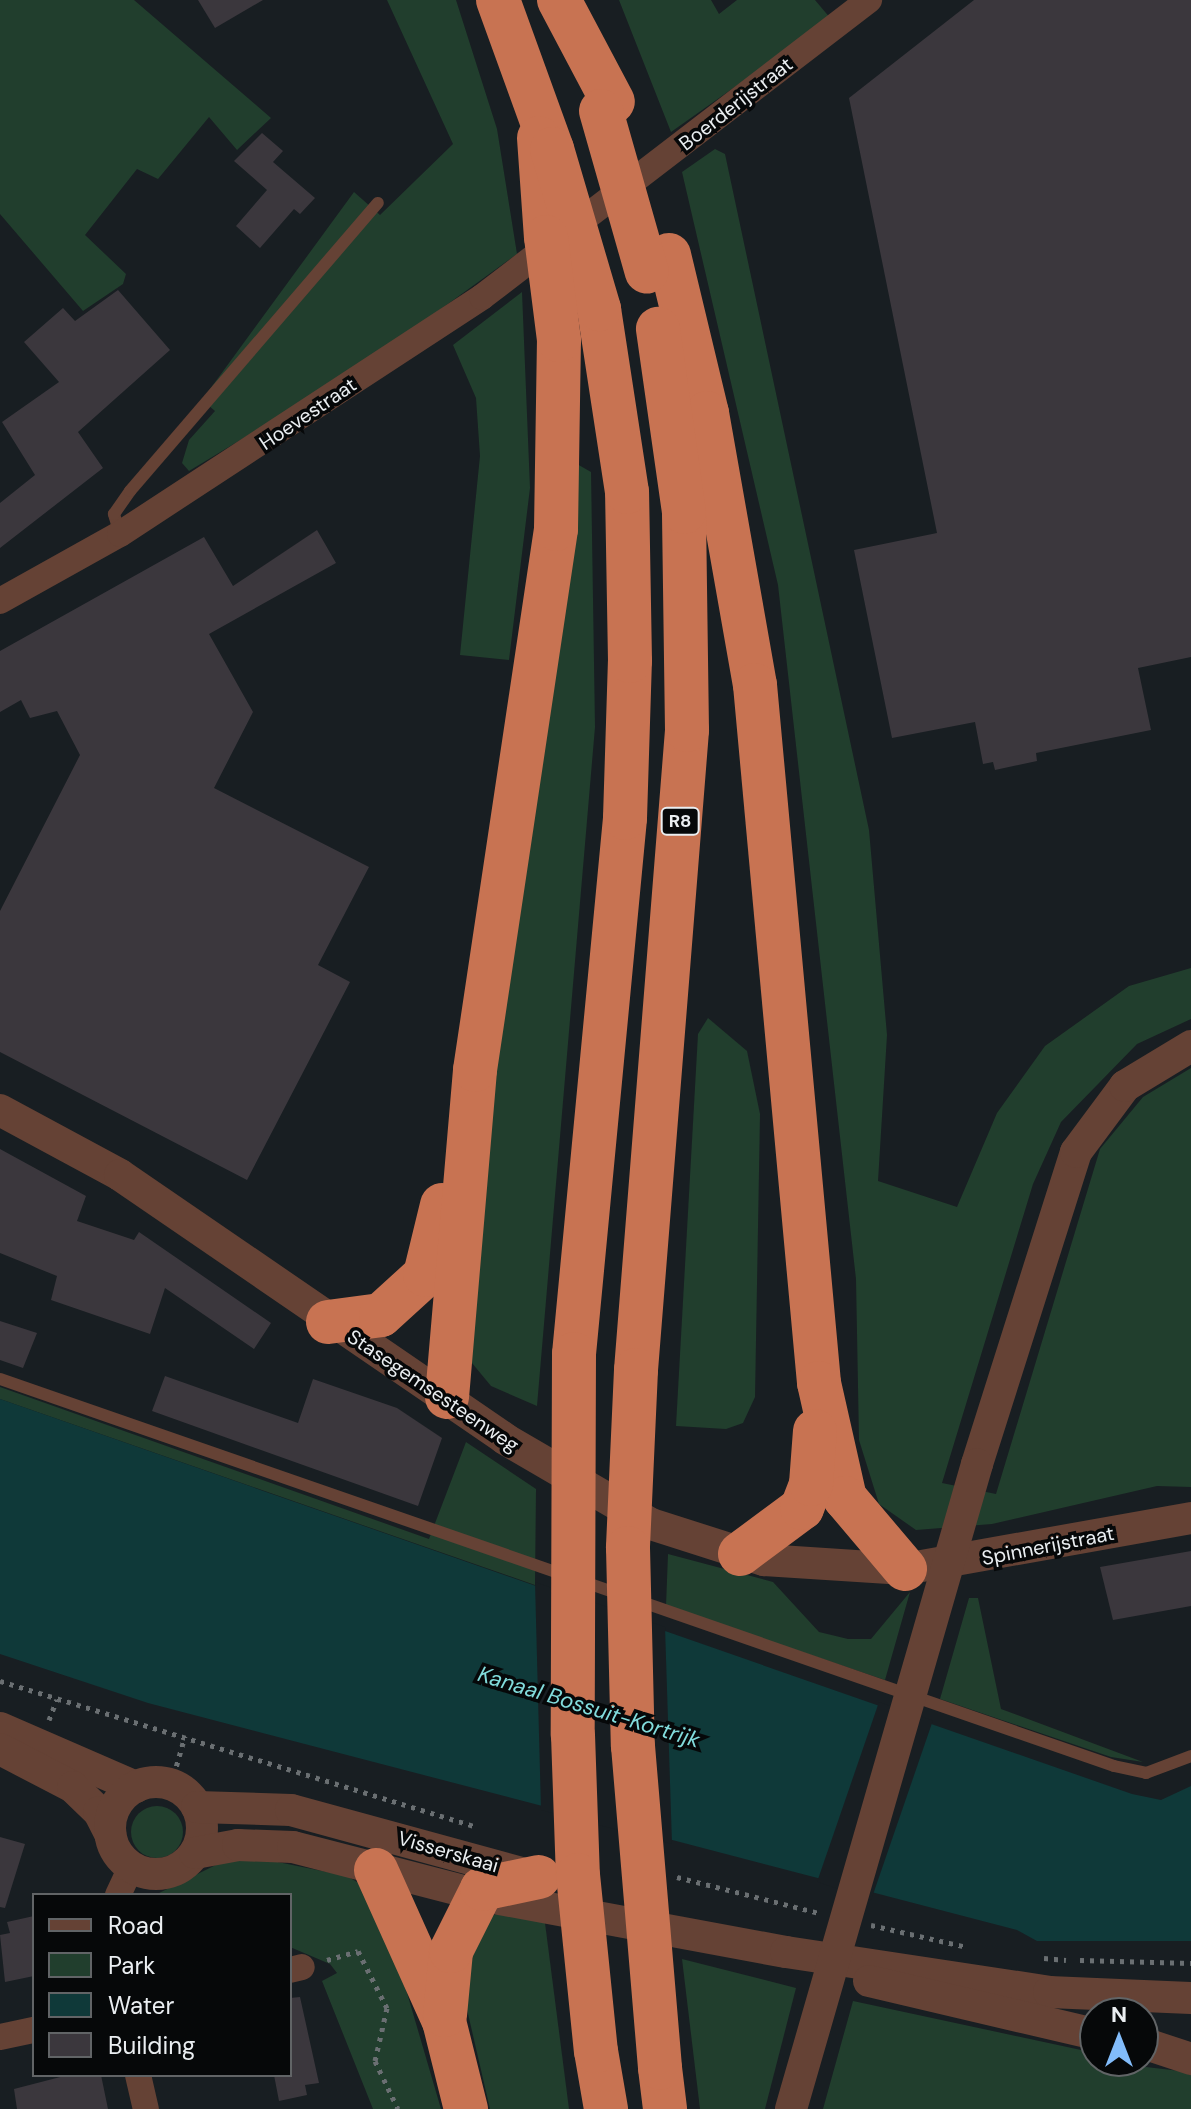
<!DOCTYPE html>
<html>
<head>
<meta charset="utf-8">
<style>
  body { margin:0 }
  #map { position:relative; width:1191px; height:2109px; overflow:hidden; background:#181e22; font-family:"DM Sans",sans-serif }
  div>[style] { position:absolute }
  .green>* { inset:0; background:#213e2d }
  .round { border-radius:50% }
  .water>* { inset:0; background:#0f3939 }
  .pier>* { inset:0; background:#181e22; transform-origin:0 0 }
  .building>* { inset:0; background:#3b373d }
  .path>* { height:5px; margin-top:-2.5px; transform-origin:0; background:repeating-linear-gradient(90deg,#6a6f72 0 4px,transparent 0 10px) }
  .service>* { height:12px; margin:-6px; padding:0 6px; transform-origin:6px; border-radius:6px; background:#654235 }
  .minor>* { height:26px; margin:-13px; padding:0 13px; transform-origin:13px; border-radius:13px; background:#654235 }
  .tertiary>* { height:32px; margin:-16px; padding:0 16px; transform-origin:16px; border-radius:16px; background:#654235 }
  .tertiary>.ring { margin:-16px; padding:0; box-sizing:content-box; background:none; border:32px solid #654235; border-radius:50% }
  .motorway>* { height:44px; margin:-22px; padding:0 22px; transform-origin:22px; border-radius:22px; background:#c87352 }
  .tertiary-bridge>* { height:32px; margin:-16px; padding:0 16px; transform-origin:16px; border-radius:16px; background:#654235 }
  .motorway-bridge>* { height:44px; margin:-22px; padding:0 22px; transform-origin:22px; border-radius:22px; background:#c87352 }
  span { translate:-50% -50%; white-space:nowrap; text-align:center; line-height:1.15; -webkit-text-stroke:7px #060809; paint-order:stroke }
  .shield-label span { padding:2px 6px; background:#060809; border:2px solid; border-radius:6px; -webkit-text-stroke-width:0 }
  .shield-label { font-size:18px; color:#eaeef1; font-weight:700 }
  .street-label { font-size:20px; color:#eaeef1 }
  .water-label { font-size:22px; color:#82dcdc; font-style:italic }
  .legend { position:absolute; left:32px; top:1893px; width:260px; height:184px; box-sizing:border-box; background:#060809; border:2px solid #616466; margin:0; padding:10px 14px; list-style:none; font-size:24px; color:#eaeef1 }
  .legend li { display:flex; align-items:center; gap:16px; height:40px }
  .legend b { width:40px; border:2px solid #616466 }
  .north { position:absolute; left:1079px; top:1997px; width:80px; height:80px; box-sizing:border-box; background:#060809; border:2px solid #616466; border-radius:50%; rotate:0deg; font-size:22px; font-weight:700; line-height:32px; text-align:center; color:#eaeef1 }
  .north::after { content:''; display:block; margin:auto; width:28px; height:36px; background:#82bcfa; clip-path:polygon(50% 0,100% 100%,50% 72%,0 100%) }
</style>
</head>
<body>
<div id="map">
  <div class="green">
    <div style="clip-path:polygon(0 0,134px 0,271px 118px,237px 150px,209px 117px,158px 179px,137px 169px,85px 235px,126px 274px,123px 284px,83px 311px,0 214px)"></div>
    <div style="clip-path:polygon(387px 0,456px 0,497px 129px,517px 254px,358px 369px,189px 471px,182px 463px,189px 440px,215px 411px,202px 400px,354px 192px,380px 215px,453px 144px)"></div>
    <div style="clip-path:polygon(619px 0,711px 0,719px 14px,737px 0,815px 0,831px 19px,671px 132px)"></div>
    <div style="clip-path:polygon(715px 149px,725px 154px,869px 830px,887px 1035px,878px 1181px,957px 1207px,997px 1113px,1045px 1046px,1129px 986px,1191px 968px,1191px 1019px,1137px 1044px,1061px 1122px,1033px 1184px,942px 1483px,996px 1494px,1100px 1149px,1143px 1097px,1191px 1068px,1191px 1487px,1157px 1486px,992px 1524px,916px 1530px,879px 1504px,859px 1440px,856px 1279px,778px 585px,682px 172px)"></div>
    <div style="clip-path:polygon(522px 292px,530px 488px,509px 660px,460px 655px,480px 456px,476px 398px,453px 345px)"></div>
    <div style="clip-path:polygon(577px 464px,591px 472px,595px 727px,537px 1406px,491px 1386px,467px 1357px,468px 1212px)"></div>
    <div style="clip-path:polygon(708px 1018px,747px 1051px,760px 1114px,755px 1397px,743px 1423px,726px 1429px,676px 1426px,698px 1034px)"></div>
    <div style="clip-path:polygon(0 1387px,429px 1539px,466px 1442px,536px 1489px,535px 1585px,0 1399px)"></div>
    <div style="clip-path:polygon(668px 1554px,773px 1582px,819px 1632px,848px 1639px,871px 1639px,910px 1592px,885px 1680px,666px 1606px)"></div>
    <div style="clip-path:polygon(969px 1598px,978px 1598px,1001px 1709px,1143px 1762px,1111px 1757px,940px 1699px)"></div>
    <div class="round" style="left:131px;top:1806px;width:52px;height:52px"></div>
    <div style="clip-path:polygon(238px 1854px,347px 1876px,367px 1888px,386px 1921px,441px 2109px,373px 2109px,322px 1981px,337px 1973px,330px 1964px,290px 1947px,290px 1895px,155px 1895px)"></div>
    <div style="clip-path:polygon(501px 1912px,545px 1923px,569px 2109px,490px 2109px,460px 1979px,485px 1919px)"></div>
    <div style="clip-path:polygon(682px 1959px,796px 1988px,765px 2109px,700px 2109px)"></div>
    <div style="clip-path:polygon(853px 2001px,1095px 2053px,1095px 2061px,1180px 2071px,1191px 2075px,1191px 2109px,823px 2109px)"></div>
  </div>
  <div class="water">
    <div style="clip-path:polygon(0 1399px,1132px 1794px,1161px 1800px,1191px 1786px,1191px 1941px,1037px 1941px,1017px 1930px,148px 1703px,0 1654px)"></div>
  </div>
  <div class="pier">
    <div style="clip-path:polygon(535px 1582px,665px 1627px,672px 1844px,541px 1810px)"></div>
    <div style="left:879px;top:1702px;width:57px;height:190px;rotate:19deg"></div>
  </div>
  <div class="building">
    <div style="clip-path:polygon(198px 0,263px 0,215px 28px)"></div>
    <div style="clip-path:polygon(974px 0,1191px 0,1191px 657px,1138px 668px,1151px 730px,1036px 753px,1037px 761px,995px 770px,993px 762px,983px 764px,975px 722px,892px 738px,854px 550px,937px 533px,849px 98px)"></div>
    <div style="clip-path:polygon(262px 133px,283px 151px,273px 162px,315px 198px,300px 214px,294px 209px,260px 248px,236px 226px,267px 190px,234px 161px)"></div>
    <div style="clip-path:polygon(118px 290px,170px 350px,78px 432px,103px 468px,0 548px,0 503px,35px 475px,2px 422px,59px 382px,24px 342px,63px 308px,75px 321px)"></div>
    <div style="clip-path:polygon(317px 530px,336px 563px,209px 634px,253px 712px,214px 788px,369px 867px,318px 965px,350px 982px,247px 1180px,0 1052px,0 911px,80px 755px,57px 711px,30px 718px,21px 700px,0 712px,0 651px,204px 537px,233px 586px)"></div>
    <div style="clip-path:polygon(0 1149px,86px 1196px,77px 1221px,134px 1240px,139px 1232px,271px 1323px,254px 1349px,165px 1288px,150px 1334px,51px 1300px,57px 1276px,0 1253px)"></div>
    <div style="clip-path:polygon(0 1321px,37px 1333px,23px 1368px,0 1360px)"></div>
    <div style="clip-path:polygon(165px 1376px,298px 1423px,313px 1379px,397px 1408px,442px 1438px,418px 1506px,152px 1411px)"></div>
    <div style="clip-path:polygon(1191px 1551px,1191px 1606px,1113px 1620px,1100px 1567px)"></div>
    <div style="clip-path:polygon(0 1837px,25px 1844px,5px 1908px,0 1907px)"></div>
    <div style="clip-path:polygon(34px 1916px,34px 1976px,5px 1982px,0 1935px,10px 1933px,7px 1922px)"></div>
    <div style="clip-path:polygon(300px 1997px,319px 2083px,305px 2085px,307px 2095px,279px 2101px,274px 2075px,290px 2075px,290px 1998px)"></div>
    <div style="clip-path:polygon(68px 2075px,101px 2075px,108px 2109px,17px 2109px,14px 2089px)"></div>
  </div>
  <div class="path">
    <div style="left:0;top:1681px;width:496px;rotate:17deg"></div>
    <div style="left:49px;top:1720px;width:22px;rotate:-69deg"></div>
    <div style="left:171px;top:1785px;width:51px;rotate:-74.1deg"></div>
    <div style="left:677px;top:1877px;width:146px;rotate:14.2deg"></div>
    <div style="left:871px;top:1925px;width:98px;rotate:12.9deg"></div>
    <div style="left:1044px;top:1958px;width:22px;rotate:5deg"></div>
    <div style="left:327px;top:1960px;width:32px;rotate:-16deg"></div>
    <div style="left:358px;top:1951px;width:64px;rotate:63deg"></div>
    <div style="left:387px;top:2008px;width:54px;rotate:102.8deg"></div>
    <div style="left:375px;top:2061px;width:53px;rotate:64.4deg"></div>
    <div style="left:1080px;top:1960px;width:111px;rotate:1.5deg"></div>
  </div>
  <div class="service">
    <div style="left:120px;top:534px;width:21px;rotate:-107deg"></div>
    <div style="left:114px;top:514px;width:28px;rotate:-55deg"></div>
    <div style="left:130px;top:491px;width:380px;rotate:-49.3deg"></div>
    <div style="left:0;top:1379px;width:1179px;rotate:19.16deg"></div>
    <div style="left:1114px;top:1766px;width:33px;rotate:12deg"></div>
    <div style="left:1146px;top:1773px;width:48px;rotate:-20.7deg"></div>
  </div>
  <div class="minor">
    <div style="left:0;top:601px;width:137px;rotate:-29.2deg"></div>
    <div style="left:120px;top:534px;width:433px;rotate:-33.2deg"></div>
    <div style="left:482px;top:297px;width:488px;rotate:-37.5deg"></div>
    <div style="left:118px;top:1895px;width:31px;rotate:-65deg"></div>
    <div style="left:290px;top:1970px;width:12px;rotate:-14deg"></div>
    <div style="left:0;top:2037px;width:35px;rotate:-12deg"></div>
    <div style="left:138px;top:2075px;width:35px;rotate:77deg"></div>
  </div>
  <div class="tertiary">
    <div style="left:0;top:1110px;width:136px;rotate:28.4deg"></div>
    <div style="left:120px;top:1175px;width:467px;rotate:34.4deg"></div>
    <div style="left:505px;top:1439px;width:169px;rotate:30.2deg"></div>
    <div style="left:651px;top:1524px;width:119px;rotate:17.7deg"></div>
    <div style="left:764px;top:1560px;width:141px;rotate:3.7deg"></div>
    <div style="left:905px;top:1569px;width:291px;rotate:-10.1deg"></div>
    <div style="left:977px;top:1464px;width:327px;rotate:-72.4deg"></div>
    <div style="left:1076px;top:1152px;width:82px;rotate:-53.4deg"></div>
    <div style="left:1125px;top:1086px;width:77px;rotate:-31.2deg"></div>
    <div style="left:0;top:1728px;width:148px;rotate:23.5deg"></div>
    <div style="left:0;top:1749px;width:82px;rotate:27.5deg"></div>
    <div style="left:73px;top:1787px;width:36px;rotate:44deg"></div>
    <div style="left:99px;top:1812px;width:25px;rotate:63deg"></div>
    <div class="ring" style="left:110px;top:1782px;width:60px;height:60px"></div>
    <div style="left:197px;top:1807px;width:94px;rotate:1.8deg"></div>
    <div style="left:291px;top:1810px;width:251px;rotate:15.3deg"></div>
    <div style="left:195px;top:1853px;width:44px;rotate:-10.5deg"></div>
    <div style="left:238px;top:1845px;width:55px;rotate:2.1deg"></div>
    <div style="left:293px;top:1847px;width:191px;rotate:14.5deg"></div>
    <div style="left:478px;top:1895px;width:313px;rotate:10.5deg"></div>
    <div style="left:786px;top:1952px;width:266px;rotate:8.6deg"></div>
    <div style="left:1049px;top:1992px;width:142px;rotate:2.4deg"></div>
    <div style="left:869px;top:1981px;width:232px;rotate:13.2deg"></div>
    <div style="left:1143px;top:2043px;width:51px;rotate:18.4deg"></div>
  </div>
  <div class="motorway">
    <div style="left:498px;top:0;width:158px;rotate:70.1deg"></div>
    <div style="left:559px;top:0;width:115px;rotate:62.1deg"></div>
    <div style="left:539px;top:138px;width:99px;rotate:86deg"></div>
    <div style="left:669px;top:255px;width:163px;rotate:76.5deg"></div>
    <div style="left:707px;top:413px;width:276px;rotate:80deg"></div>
    <div style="left:755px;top:685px;width:701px;rotate:84.76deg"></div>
    <div style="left:819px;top:1383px;width:118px;rotate:77.3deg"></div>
    <div style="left:845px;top:1498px;width:93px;rotate:49.8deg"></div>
    <div style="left:328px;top:1322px;width:53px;rotate:-7.5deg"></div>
    <div style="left:381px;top:1315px;width:59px;rotate:-42.3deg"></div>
    <div style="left:425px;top:1275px;width:72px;rotate:-76.3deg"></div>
    <div style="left:574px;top:1354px;width:538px;rotate:-84.56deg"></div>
    <div style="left:625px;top:818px;width:157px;rotate:-88.2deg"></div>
    <div style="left:630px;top:661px;width:169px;rotate:-91deg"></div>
    <div style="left:627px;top:492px;width:185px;rotate:-98.7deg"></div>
    <div style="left:636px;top:1370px;width:642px;rotate:-85.44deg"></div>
    <div style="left:687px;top:730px;width:218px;rotate:-90.8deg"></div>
    <div style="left:684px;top:512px;width:185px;rotate:-98.1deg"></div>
    <div style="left:447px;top:1397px;width:328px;rotate:-85.1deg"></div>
    <div style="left:475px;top:1070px;width:547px;rotate:-81.48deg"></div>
    <div style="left:556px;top:529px;width:189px;rotate:-89.1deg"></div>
    <div style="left:740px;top:1554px;width:77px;rotate:-36.6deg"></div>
    <div style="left:802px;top:1508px;width:26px;rotate:-69deg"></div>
    <div style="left:811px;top:1484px;width:53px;rotate:-85.7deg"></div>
    <div style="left:376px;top:1870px;width:166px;rotate:65.8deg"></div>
    <div style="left:444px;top:2021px;width:91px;rotate:76deg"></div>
    <div style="left:445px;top:2015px;width:64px;rotate:-84.6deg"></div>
    <div style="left:451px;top:1951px;width:69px;rotate:-63.4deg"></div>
    <div style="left:482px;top:1889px;width:58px;rotate:-11.9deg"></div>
    <div style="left:596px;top:2051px;width:59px;rotate:80.2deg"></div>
    <div style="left:660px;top:2068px;width:41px;rotate:83deg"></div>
  </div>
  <div class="tertiary-bridge">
    <div style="left:791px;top:2109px;width:671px;rotate:-73.91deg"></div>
  </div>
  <div class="motorway-bridge">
    <div style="left:601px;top:111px;width:167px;rotate:74.1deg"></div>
    <div style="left:552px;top:149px;width:167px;rotate:73.6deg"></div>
    <div style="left:546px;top:237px;width:104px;rotate:82.8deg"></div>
    <div style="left:574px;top:1354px;width:381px;rotate:90.2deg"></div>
    <div style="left:573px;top:1735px;width:140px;rotate:88deg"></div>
    <div style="left:578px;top:1875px;width:177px;rotate:84.2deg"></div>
    <div style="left:636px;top:1370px;width:178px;rotate:92.6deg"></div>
    <div style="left:628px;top:1548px;width:198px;rotate:88.6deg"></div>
    <div style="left:633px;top:1746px;width:323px;rotate:85.2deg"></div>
  </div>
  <div class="shield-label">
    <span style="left:680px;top:821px">R8</span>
  </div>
  <div class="street-label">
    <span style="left:736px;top:104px;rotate:-38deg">Boerderijstraat</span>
    <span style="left:308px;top:414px;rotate:-34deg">Hoevestraat</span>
    <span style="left:433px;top:1391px;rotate:34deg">Stasegemsesteenweg</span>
    <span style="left:1048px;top:1546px;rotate:-11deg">Spinnerijstraat</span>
    <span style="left:448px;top:1852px;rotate:16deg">Visserskaai</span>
  </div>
  <div class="water-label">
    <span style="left:589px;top:1707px;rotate:17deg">Kanaal Bossuit-Kortrijk</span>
  </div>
  <ul class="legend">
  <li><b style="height:10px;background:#654235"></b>Road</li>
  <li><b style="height:22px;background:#213e2d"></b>Park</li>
  <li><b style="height:22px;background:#0f3939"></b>Water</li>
  <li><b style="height:22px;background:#3b373d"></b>Building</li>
  </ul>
  <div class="north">N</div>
</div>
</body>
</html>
